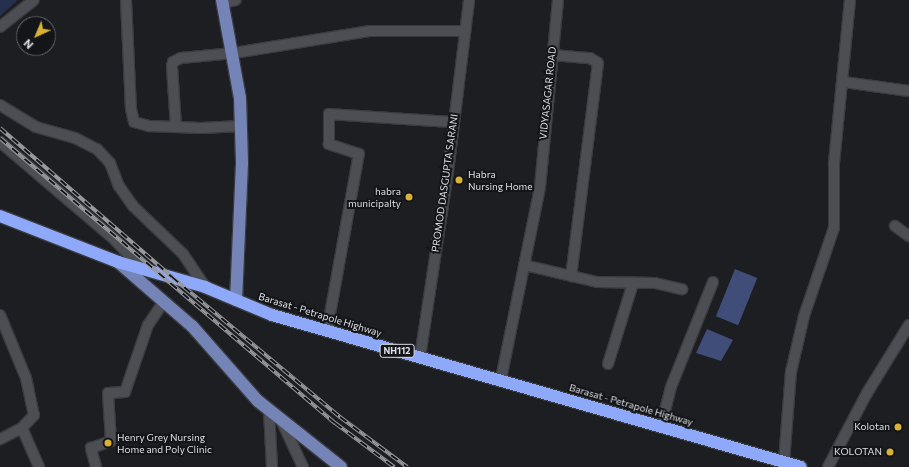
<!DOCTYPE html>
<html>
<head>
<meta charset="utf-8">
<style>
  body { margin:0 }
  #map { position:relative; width:909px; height:467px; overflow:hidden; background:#1c1e22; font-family:Commissioner,sans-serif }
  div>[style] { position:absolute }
  .green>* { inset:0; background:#262f4d }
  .water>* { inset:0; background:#404d78; transform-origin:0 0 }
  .roads { filter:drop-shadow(1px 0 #3a3b3f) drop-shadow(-1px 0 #3a3b3f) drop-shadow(0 1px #3a3b3f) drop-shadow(0 -1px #3a3b3f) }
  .minor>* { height:10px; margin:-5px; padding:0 5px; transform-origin:5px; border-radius:5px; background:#4d4e53 }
  .major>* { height:12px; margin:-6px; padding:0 6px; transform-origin:6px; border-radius:6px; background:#7484b7 }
  .highway>* { height:12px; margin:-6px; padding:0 6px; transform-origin:6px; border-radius:6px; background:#8ea8fa }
  .rail>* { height:4px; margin-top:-2px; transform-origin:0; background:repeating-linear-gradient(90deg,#131519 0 8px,#98999d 0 16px); box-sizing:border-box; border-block:1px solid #98999d }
  .dots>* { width:11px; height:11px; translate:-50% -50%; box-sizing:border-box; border:2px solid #131519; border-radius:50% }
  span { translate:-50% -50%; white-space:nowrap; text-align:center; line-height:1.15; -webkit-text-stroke:4px #131519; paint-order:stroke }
  .shield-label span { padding:1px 3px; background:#131519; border:1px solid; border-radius:3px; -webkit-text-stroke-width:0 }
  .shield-label { font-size:9px; color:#dddee1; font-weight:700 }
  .street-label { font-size:10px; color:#dddee1 }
  .poi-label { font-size:10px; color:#dddee1 }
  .left { translate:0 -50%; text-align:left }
  .right { translate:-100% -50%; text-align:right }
  .north { position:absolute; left:16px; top:16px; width:40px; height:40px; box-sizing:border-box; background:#131519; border:1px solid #646569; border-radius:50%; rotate:224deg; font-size:11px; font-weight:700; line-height:16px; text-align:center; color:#dddee1 }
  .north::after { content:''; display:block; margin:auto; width:14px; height:18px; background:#dbb233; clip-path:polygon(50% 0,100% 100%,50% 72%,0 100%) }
</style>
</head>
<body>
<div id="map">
  <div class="green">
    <div style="clip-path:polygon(0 0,18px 0,0 16px)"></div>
  </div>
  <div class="water">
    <div style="left:735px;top:269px;width:24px;height:51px;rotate:22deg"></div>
    <div style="clip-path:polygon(707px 329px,733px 340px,721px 361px,696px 353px)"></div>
  </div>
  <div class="roads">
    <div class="minor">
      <div style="left:126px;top:0;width:109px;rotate:87.4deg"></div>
      <div style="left:131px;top:109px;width:13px;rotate:77deg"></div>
      <div style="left:134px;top:122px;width:16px;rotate:15deg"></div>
      <div style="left:149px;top:126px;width:52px;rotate:2.2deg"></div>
      <div style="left:201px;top:128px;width:40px;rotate:-2.9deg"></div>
      <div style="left:223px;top:3px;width:13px;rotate:-13deg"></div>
      <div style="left:0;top:27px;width:43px;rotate:-38.5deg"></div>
      <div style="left:552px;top:55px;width:38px;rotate:5deg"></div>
      <div style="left:590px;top:58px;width:9px;rotate:32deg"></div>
      <div style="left:598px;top:63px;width:215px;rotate:97.2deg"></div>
      <div style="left:843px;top:82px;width:67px;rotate:7.8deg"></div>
      <div style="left:0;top:105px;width:42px;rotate:31.4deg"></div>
      <div style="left:36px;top:127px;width:41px;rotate:15.8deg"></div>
      <div style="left:75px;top:138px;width:25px;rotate:27deg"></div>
      <div style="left:97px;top:149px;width:19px;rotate:47deg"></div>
      <div style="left:110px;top:163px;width:25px;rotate:69deg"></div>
      <div style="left:119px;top:186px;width:24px;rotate:55deg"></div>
      <div style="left:133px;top:206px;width:69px;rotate:43.8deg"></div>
      <div style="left:183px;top:254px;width:40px;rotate:56deg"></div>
      <div style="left:176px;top:127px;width:61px;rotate:-93.8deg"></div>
      <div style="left:172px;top:66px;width:4px;rotate:-76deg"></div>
      <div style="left:173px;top:62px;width:9px;rotate:-27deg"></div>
      <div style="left:181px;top:58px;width:53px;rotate:-5.4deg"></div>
      <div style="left:234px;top:53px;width:138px;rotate:-9.2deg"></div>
      <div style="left:370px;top:31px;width:94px"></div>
      <div style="left:0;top:142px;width:151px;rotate:40.4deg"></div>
      <div style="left:115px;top:240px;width:40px;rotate:47deg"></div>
      <div style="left:895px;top:226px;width:17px;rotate:36deg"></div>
      <div style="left:524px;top:265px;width:75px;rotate:13.1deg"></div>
      <div style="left:597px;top:282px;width:58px;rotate:1deg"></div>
      <div style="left:655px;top:283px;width:28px;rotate:13deg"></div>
      <div style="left:0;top:315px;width:68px;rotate:67.6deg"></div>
      <div style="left:26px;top:378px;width:38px;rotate:78deg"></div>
      <div style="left:34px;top:415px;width:18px;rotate:133deg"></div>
      <div style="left:22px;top:428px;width:25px;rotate:153deg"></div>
      <div style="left:327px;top:331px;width:180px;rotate:-79.8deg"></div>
      <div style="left:359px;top:154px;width:32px;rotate:-162deg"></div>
      <div style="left:329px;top:144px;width:30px;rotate:-90deg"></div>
      <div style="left:329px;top:114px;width:125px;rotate:3.7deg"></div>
      <div style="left:420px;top:357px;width:187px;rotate:-81.4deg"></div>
      <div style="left:448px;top:172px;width:173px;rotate:-83deg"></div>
      <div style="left:608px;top:364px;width:85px;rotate:-72.8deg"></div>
      <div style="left:501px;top:379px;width:196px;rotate:-78.5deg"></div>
      <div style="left:540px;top:187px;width:188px;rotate:-84.5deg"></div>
      <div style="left:269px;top:411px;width:56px;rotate:86.9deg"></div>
      <div style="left:282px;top:422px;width:50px;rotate:65deg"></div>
      <div style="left:661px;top:426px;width:40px;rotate:-75.6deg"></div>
      <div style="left:671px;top:387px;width:113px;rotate:-68.2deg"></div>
      <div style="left:22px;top:428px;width:43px;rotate:66.4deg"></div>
      <div style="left:784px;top:462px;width:90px;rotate:-85.6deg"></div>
      <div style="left:791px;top:372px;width:57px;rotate:-76.9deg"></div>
      <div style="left:804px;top:316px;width:93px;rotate:-71.2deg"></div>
      <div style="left:834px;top:228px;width:65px;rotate:-90deg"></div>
      <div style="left:834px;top:163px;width:164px;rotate:-84.4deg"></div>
      <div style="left:96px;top:467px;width:20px;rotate:-105deg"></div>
      <div style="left:91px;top:448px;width:21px;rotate:-19deg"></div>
      <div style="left:111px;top:441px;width:48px;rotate:-93.6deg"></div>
      <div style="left:108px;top:393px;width:17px;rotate:-3deg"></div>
      <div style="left:125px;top:392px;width:71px;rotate:-71.1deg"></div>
      <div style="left:148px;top:325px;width:27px;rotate:-56deg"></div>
      <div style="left:828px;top:467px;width:84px;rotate:-62.2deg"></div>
      <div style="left:867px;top:393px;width:80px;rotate:-58.3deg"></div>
    </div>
    <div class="major">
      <div style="left:222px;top:0;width:100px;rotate:79.6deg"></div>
      <div style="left:240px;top:98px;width:65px;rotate:88.2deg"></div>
      <div style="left:242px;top:163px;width:137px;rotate:92.5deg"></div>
      <div style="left:118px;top:262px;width:98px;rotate:40.9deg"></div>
      <div style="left:192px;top:326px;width:100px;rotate:48.7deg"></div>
      <div style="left:258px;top:401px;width:106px;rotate:38.5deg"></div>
    </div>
    <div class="highway">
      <div style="left:0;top:216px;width:127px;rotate:21.3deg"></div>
      <div style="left:118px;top:262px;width:91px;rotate:16deg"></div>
      <div style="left:205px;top:287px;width:73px;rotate:22.7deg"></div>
      <div style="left:272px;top:315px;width:550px;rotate:16.03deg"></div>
    </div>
  </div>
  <div class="rail">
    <div style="left:0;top:128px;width:228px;rotate:40.9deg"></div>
    <div style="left:172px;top:277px;width:219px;rotate:39.8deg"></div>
    <div style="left:340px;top:417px;width:84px;rotate:36.7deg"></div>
    <div style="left:0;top:138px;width:440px;rotate:40.4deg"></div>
    <div style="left:335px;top:423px;width:74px;rotate:36.7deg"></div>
  </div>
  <div class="dots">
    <div style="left:459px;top:180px;background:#dbb233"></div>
    <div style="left:409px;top:197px;background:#dbb233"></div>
    <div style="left:898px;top:427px;background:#dbb233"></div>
    <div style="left:108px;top:443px;background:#dbb233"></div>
    <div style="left:890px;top:452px;background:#dbb233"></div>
  </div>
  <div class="shield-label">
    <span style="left:397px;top:351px">NH112</span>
  </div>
  <div class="street-label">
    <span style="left:548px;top:93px;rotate:-84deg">VIDYASAGAR ROAD</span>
    <span style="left:445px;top:183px;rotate:-82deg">PROMOD DASGUPTA SARANI</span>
    <span style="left:320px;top:315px;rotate:17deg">Barasat - Petrapole Highway</span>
    <span style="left:631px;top:405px;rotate:16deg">Barasat - Petrapole Highway</span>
  </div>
  <div class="poi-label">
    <span class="left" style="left:468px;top:180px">Habra<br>Nursing Home</span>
    <span class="right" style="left:401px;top:197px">habra<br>municipalty</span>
    <span class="right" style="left:890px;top:427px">Kolotan</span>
    <span class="left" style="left:117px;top:443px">Henry Grey Nursing<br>Home and Poly Clinic</span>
    <span class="right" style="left:882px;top:452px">KOLOTAN</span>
  </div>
  <div class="north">N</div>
</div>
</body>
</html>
